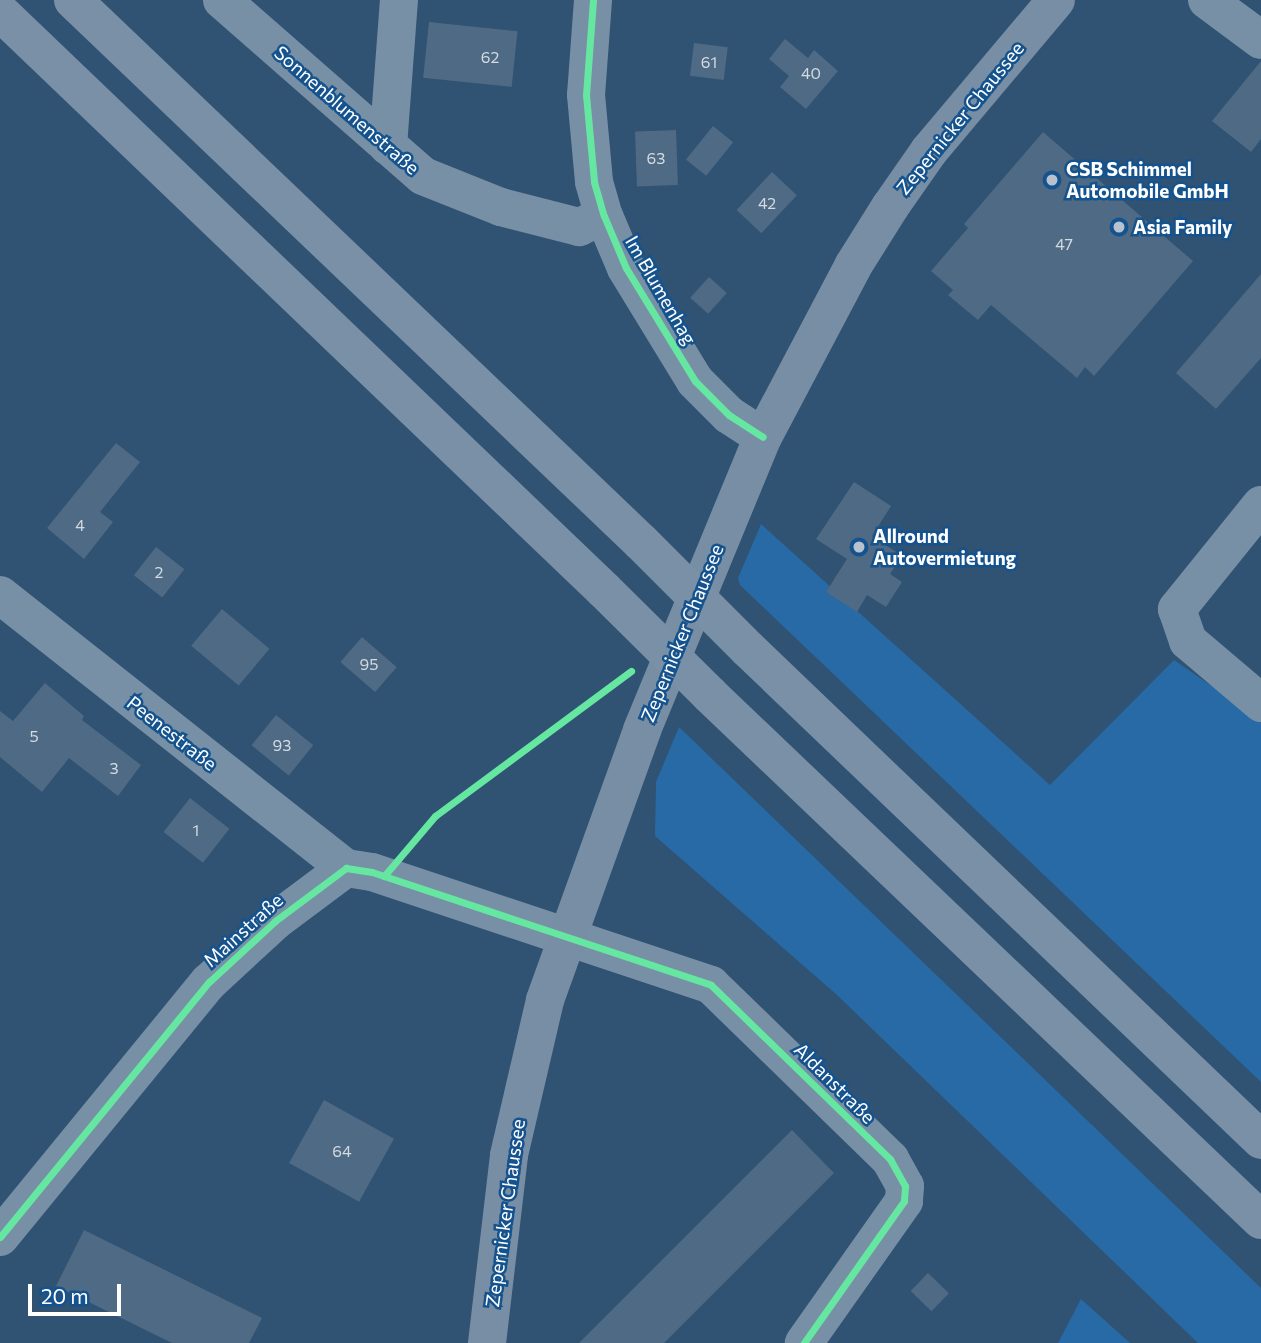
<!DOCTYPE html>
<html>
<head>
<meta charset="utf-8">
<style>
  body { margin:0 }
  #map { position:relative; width:1261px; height:1343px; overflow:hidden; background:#305273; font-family:Commissioner,sans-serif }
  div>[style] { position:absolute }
  .green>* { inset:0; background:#286aa5 }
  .building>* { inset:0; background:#4f6a84; transform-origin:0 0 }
  .minor>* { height:38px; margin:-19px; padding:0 19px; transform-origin:19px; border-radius:19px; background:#7790a6 }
  .major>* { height:38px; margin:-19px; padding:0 19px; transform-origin:19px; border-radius:19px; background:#778ea5 }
  .highway>* { height:38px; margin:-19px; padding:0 19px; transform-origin:19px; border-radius:19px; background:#7a90a6 }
  .highway-bridge>* { height:38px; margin:-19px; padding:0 19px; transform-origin:19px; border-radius:19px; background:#7a90a6 }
  .cycleway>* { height:7px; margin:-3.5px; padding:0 3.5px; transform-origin:3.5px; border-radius:3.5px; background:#66e7a1 }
  .dots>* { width:19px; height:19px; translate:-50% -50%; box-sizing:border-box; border:4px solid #15538e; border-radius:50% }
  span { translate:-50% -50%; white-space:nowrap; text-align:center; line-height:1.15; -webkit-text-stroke:5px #15538e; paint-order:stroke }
  .number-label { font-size:16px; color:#d3dae0 }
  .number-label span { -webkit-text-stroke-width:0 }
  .street-label { font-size:19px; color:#fff }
  .poi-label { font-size:19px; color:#fff; font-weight:700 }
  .left { translate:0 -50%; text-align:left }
  .scale { position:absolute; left:28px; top:1284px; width:93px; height:32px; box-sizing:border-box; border:4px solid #fff; border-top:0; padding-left:9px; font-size:21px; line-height:24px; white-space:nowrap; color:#fff; -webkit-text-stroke:5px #15538e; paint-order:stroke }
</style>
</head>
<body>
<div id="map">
  <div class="green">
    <div style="clip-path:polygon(761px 524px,1050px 785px,1174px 660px,1261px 720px,1261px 1082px,740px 585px,738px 578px)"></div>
    <div style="clip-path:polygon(679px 727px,1261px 1288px,1261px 1343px,1198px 1343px,837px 995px,655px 836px,656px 782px)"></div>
    <div style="clip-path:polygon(1081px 1299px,1130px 1343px,1058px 1343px)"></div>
  </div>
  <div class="building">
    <div style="left:429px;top:22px;width:89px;height:56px;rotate:6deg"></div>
    <div style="clip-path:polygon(785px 39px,808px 58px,814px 50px,838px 71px,806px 109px,780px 87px,789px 76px,769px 59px)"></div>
    <div style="left:694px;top:43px;width:34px;height:33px;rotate:7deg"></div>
    <div style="clip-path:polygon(1261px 61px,1261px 139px,1251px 152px,1212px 121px)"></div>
    <div style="left:713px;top:126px;width:26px;height:43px;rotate:39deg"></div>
    <div style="left:676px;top:130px;width:55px;height:41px;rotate:88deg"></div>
    <div style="clip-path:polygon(1043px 132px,1193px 261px,1094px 376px,1085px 367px,1077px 378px,991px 305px,978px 320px,948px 295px,953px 290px,931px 271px,968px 228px,964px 224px)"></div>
    <div style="left:772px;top:172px;width:34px;height:52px;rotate:43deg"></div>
    <div style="clip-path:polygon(1261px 274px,1261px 358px,1216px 409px,1176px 373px)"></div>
    <div style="left:709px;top:277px;width:24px;height:28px;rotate:42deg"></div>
    <div style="clip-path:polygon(116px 443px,140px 462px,100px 512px,113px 522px,84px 559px,47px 528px)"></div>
    <div style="clip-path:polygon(854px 482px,891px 506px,872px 536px,902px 556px,890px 574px,902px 582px,886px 607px,867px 595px,857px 612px,826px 592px,847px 559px,816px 539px)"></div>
    <div style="left:156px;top:547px;width:36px;height:36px;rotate:38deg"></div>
    <div style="left:222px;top:609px;width:62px;height:48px;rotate:40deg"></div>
    <div style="left:362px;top:637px;width:46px;height:33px;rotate:41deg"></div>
    <div style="clip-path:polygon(45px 683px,84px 716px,82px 720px,141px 765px,118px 796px,69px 758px,42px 792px,0 757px,0 711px,13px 721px)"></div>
    <div style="left:276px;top:715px;width:48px;height:39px;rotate:39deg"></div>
    <div style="left:190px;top:798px;width:50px;height:43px;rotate:38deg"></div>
    <div style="left:324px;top:1100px;width:80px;height:72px;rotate:29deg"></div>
    <div style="clip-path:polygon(792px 1130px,834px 1173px,664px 1343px,579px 1343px)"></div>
    <div style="clip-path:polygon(84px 1230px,262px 1318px,249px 1343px,172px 1343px,56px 1286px)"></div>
    <div style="left:928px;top:1273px;width:29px;height:25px;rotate:44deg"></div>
  </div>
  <div class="minor">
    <div style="left:222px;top:0;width:267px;rotate:41.2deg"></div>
    <div style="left:423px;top:176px;width:84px;rotate:21.7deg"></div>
    <div style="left:501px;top:207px;width:81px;rotate:14.4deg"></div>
    <div style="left:579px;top:227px;width:27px;rotate:-24deg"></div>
    <div style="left:593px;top:0;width:95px;rotate:94.2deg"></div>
    <div style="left:586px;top:95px;width:87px;rotate:84.7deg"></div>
    <div style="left:594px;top:182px;width:35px;rotate:74deg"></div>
    <div style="left:604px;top:216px;width:56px;rotate:67.1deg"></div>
    <div style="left:626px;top:268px;width:132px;rotate:58.6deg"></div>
    <div style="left:695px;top:381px;width:48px;rotate:45deg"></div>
    <div style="left:729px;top:415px;width:40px;rotate:32.9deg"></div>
    <div style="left:1207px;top:0;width:67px;rotate:36.5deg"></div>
    <div style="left:388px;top:146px;width:146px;rotate:-85.7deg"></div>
    <div style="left:1261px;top:505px;width:134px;rotate:128.9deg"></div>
    <div style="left:1177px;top:609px;width:34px;rotate:71deg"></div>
    <div style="left:1188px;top:641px;width:96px;rotate:40.3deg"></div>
    <div style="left:0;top:595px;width:441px;rotate:38.3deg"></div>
    <div style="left:0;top:1237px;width:330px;rotate:-50.7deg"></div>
    <div style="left:209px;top:982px;width:90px;rotate:-42.7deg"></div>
    <div style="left:275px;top:921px;width:89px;rotate:-36.7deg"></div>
    <div style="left:346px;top:868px;width:26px;rotate:9deg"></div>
    <div style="left:372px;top:872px;width:357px;rotate:18.4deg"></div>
    <div style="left:711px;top:985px;width:250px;rotate:44.2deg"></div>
    <div style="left:890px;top:1159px;width:31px;rotate:61deg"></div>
    <div style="left:905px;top:1186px;width:15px;rotate:94deg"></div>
    <div style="left:904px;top:1201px;width:174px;rotate:125.2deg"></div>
  </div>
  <div class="major">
    <div style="left:487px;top:1343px;width:189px;rotate:-83.3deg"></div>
    <div style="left:509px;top:1155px;width:159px;rotate:-76.9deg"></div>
    <div style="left:545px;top:1000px;width:287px;rotate:-70.2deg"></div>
    <div style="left:642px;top:730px;width:317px;rotate:-67.6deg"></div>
    <div style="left:763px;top:437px;width:193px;rotate:-62.2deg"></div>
    <div style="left:853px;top:266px;width:70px;rotate:-57.9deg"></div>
    <div style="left:890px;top:207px;width:68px;rotate:-55.1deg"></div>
    <div style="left:929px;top:151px;width:197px;rotate:-49.9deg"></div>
  </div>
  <div class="highway">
    <div style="left:73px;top:0;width:785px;rotate:43.66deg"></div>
    <div style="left:0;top:12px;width:836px;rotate:43.74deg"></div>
    <div style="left:748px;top:649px;width:710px;rotate:43.74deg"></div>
    <div style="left:710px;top:695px;width:761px;rotate:43.62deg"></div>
  </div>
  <div class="highway-bridge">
    <div style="left:641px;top:542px;width:151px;rotate:45deg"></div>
    <div style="left:604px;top:590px;width:149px;rotate:44.7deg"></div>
  </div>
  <div class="cycleway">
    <div style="left:593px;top:0;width:95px;rotate:94.2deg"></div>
    <div style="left:586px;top:95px;width:87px;rotate:84.7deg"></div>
    <div style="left:594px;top:182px;width:35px;rotate:74deg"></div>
    <div style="left:604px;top:216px;width:56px;rotate:67.1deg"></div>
    <div style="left:626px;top:268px;width:132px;rotate:58.6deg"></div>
    <div style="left:695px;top:381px;width:48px;rotate:45deg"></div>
    <div style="left:729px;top:415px;width:40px;rotate:32.9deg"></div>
    <div style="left:384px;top:876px;width:79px;rotate:-49.6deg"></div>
    <div style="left:435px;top:816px;width:244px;rotate:-36.5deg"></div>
    <div style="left:0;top:1237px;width:330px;rotate:-50.7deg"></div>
    <div style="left:209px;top:982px;width:90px;rotate:-42.7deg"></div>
    <div style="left:275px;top:921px;width:89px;rotate:-36.7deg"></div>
    <div style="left:346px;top:868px;width:26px;rotate:9deg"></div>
    <div style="left:372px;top:872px;width:357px;rotate:18.4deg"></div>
    <div style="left:711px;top:985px;width:250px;rotate:44.2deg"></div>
    <div style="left:890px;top:1159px;width:31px;rotate:61deg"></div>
    <div style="left:905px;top:1186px;width:15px;rotate:94deg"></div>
    <div style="left:904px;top:1201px;width:174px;rotate:125.2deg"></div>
  </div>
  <div class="dots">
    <div style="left:1052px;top:180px;background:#b7c2ce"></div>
    <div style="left:1119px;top:227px;background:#b7c2ce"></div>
    <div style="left:859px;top:547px;background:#b7c2ce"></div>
  </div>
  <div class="number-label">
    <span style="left:490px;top:57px">62</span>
    <span style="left:709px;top:62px">61</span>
    <span style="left:811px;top:73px">40</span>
    <span style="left:656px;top:158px">63</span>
    <span style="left:767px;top:203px">42</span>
    <span style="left:1064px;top:244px">47</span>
    <span style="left:80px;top:525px">4</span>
    <span style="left:159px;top:572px">2</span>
    <span style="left:369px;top:664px">95</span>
    <span style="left:34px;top:736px">5</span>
    <span style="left:282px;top:745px">93</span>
    <span style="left:114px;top:768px">3</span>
    <span style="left:196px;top:830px">1</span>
    <span style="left:342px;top:1151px">64</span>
  </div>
  <div class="street-label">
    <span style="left:347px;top:110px;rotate:41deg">Sonnenblumenstraße</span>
    <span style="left:960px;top:118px;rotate:-51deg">Zepernicker Chaussee</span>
    <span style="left:661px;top:290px;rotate:60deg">Im Blumenhag</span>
    <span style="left:682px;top:633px;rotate:-68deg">Zepernicker Chaussee</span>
    <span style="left:172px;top:733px;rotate:38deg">Peenestraße</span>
    <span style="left:243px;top:930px;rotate:-42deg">Mainstraße</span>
    <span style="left:835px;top:1083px;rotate:45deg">Aldanstraße</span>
    <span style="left:505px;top:1213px;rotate:-82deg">Zepernicker Chaussee</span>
  </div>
  <div class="poi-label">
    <span class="left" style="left:1066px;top:180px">CSB Schimmel<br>Automobile GmbH</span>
    <span class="left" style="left:1133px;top:227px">Asia Family</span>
    <span class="left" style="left:873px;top:547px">Allround<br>Autovermietung</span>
  </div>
  <div class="scale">20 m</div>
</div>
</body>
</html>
